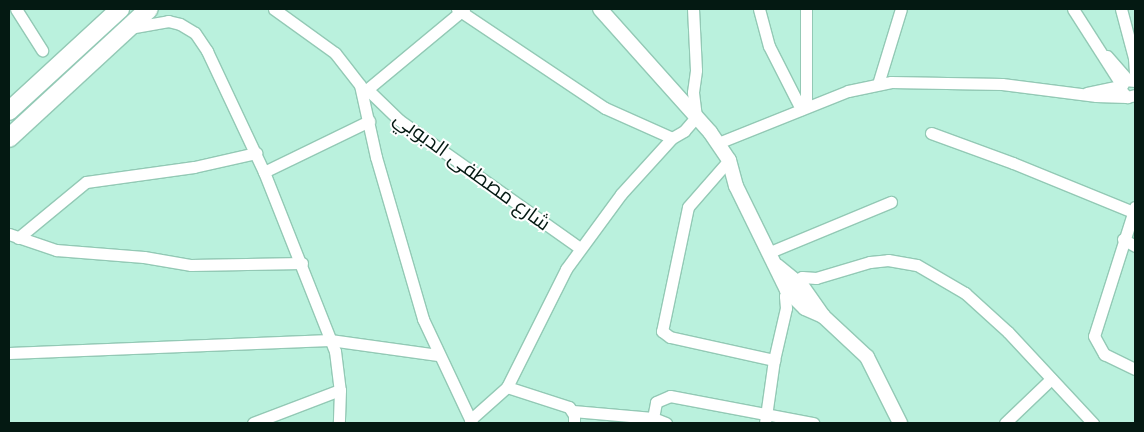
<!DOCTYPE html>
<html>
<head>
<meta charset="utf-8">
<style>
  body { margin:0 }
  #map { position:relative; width:1144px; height:432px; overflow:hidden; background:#baf1dd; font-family:Jost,Cairo,sans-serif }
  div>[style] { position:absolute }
  .roads { filter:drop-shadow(1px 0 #93c9b5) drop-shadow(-1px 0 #93c9b5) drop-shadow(0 1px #93c9b5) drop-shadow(0 -1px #93c9b5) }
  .minor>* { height:11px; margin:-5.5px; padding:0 5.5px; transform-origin:5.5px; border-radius:5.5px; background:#fff }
  .tertiary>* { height:14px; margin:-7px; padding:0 7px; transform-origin:7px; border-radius:7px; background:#fff }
  .primary>* { height:18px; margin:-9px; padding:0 9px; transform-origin:9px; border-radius:9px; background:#fff }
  span { translate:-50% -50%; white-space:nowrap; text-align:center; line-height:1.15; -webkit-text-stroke:4px #fff; paint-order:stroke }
  .street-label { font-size:20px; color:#041912 }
  .frame { position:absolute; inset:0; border:10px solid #041912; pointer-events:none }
</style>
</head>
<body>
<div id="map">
  <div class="roads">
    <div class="minor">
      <div style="left:16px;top:9px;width:49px;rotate:57.6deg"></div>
      <div style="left:274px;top:9px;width:75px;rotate:35.8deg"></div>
      <div style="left:335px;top:53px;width:41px;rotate:52deg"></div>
      <div style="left:360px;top:85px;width:74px;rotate:77.5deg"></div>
      <div style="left:376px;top:157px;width:169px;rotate:73.8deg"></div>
      <div style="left:423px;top:319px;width:115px;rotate:64.8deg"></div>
      <div style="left:457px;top:9px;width:178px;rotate:33.8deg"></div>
      <div style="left:605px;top:108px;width:73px;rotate:24.1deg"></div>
      <div style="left:759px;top:9px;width:38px;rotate:75deg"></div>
      <div style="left:769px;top:46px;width:71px;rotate:63.1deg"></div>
      <div style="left:1073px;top:9px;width:89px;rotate:57.4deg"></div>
      <div style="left:1121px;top:9px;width:51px;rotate:75.1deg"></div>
      <div style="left:1134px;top:58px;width:16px;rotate:86deg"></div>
      <div style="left:129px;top:28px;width:40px;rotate:-10deg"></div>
      <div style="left:168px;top:21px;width:12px;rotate:14deg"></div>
      <div style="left:180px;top:24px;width:17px;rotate:31deg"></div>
      <div style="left:195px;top:33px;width:22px;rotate:56deg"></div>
      <div style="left:207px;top:51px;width:134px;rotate:64.8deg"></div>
      <div style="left:264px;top:172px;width:193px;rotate:68.4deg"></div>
      <div style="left:335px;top:351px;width:39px;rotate:83deg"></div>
      <div style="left:340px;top:390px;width:33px;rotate:92deg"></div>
      <div style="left:1107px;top:56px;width:30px;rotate:49deg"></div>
      <div style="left:1135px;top:81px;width:10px;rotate:-174deg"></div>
      <div style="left:1125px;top:80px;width:10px;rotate:119deg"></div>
      <div style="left:1120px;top:89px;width:11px;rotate:49deg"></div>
      <div style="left:1127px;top:97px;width:8px;rotate:-14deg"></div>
      <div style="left:878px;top:84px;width:78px;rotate:-73deg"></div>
      <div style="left:367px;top:89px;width:45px;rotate:44.1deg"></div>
      <div style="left:399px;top:120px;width:222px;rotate:35.3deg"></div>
      <div style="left:364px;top:92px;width:130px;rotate:-39.7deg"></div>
      <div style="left:1087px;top:93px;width:34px;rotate:-12deg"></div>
      <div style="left:806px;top:107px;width:98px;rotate:-90deg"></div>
      <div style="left:931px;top:133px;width:87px;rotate:20.1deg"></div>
      <div style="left:1013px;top:163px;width:130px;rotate:22.2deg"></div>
      <div style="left:718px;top:143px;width:140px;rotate:-21.8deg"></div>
      <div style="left:848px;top:91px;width:44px;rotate:-11.8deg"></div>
      <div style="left:891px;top:82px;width:111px;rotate:1deg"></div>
      <div style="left:1002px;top:84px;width:95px;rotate:7.3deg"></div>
      <div style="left:1096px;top:96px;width:31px;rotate:2deg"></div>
      <div style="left:729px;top:160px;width:62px;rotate:131.1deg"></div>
      <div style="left:688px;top:207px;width:127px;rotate:101.8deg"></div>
      <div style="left:662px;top:331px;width:10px;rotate:37deg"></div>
      <div style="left:670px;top:337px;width:107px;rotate:12.5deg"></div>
      <div style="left:264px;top:172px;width:117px;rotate:-25.9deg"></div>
      <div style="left:1135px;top:207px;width:135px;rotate:107.6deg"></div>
      <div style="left:1094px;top:336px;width:21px;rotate:61deg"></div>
      <div style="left:1104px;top:354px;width:34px;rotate:26deg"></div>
      <div style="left:9px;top:234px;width:50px;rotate:18.8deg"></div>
      <div style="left:56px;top:250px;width:88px;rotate:4.5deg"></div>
      <div style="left:144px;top:257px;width:48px;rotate:9.7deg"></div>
      <div style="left:191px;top:265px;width:111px;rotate:-1deg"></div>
      <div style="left:18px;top:238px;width:88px;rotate:-39.5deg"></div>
      <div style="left:86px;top:182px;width:109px;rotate:-7.9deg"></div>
      <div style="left:194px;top:167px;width:64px;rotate:-12.7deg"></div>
      <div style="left:1123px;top:239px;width:14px;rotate:30deg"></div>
      <div style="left:770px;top:252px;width:131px;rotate:-22.5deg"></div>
      <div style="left:9px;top:353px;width:321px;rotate:-2.3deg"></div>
      <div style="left:330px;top:340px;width:109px;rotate:7.9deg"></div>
      <div style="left:507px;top:387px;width:65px;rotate:17.9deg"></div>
      <div style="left:569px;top:407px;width:9px;rotate:58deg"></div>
      <div style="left:574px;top:415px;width:8px;rotate:90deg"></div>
      <div style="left:573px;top:411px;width:80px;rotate:5deg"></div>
      <div style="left:653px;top:418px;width:14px;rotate:21deg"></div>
      <div style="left:653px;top:418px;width:16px;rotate:-79deg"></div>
      <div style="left:656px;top:402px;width:15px;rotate:-23deg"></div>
      <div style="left:670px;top:396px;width:146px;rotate:10.7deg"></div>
      <div style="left:470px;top:420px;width:50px;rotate:-41.7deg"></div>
      <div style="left:507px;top:387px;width:132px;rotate:-63.4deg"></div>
      <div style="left:566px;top:269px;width:93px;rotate:-53.7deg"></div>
      <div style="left:621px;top:194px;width:76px;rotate:-47.7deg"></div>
      <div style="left:672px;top:138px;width:14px;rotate:-30deg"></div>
      <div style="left:684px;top:131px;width:18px;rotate:-49deg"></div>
      <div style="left:696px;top:117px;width:25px;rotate:-97deg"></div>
      <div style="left:693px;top:92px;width:22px;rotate:-82deg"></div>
      <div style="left:696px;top:70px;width:61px;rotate:-92.8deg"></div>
      <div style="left:253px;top:423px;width:93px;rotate:-20.8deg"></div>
      <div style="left:765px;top:423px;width:64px;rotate:-81.9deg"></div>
      <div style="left:774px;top:360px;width:53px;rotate:-77deg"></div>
      <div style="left:786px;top:308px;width:12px;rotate:-95deg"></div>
      <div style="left:785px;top:296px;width:12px;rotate:-66deg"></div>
      <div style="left:790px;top:285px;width:14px;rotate:-34deg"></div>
      <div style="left:802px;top:277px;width:14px;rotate:4deg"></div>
      <div style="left:816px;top:278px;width:56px;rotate:-16.5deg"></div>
      <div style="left:870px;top:262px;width:18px;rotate:-6deg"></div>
      <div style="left:888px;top:260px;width:29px;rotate:10deg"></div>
      <div style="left:917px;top:265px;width:56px;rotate:30.3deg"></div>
      <div style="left:965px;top:293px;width:58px;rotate:42.2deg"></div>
      <div style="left:1008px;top:332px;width:125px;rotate:47deg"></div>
      <div style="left:1005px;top:423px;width:64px;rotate:-43.7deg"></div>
    </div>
    <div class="tertiary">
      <div style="left:600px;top:9px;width:165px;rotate:48.2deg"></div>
      <div style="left:710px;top:132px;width:34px;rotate:56deg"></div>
      <div style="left:729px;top:160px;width:27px;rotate:75deg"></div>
      <div style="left:736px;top:186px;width:116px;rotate:63.9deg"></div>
      <div style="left:787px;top:290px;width:25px;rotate:45deg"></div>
      <div style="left:805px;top:308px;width:20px;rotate:24deg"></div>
      <div style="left:777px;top:266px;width:32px;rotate:39deg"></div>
      <div style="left:802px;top:286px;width:37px;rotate:55deg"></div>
      <div style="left:823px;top:316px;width:60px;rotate:43deg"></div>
      <div style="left:867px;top:357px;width:74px;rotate:63.4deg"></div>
    </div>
    <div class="primary">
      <div style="left:9px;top:111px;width:151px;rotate:-42.6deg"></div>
      <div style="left:9px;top:138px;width:190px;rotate:-42.7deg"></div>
    </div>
  </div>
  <div class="street-label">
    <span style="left:472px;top:171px;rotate:36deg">شارع مصطفى الدبوبي</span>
  </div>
  <div class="frame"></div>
</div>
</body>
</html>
